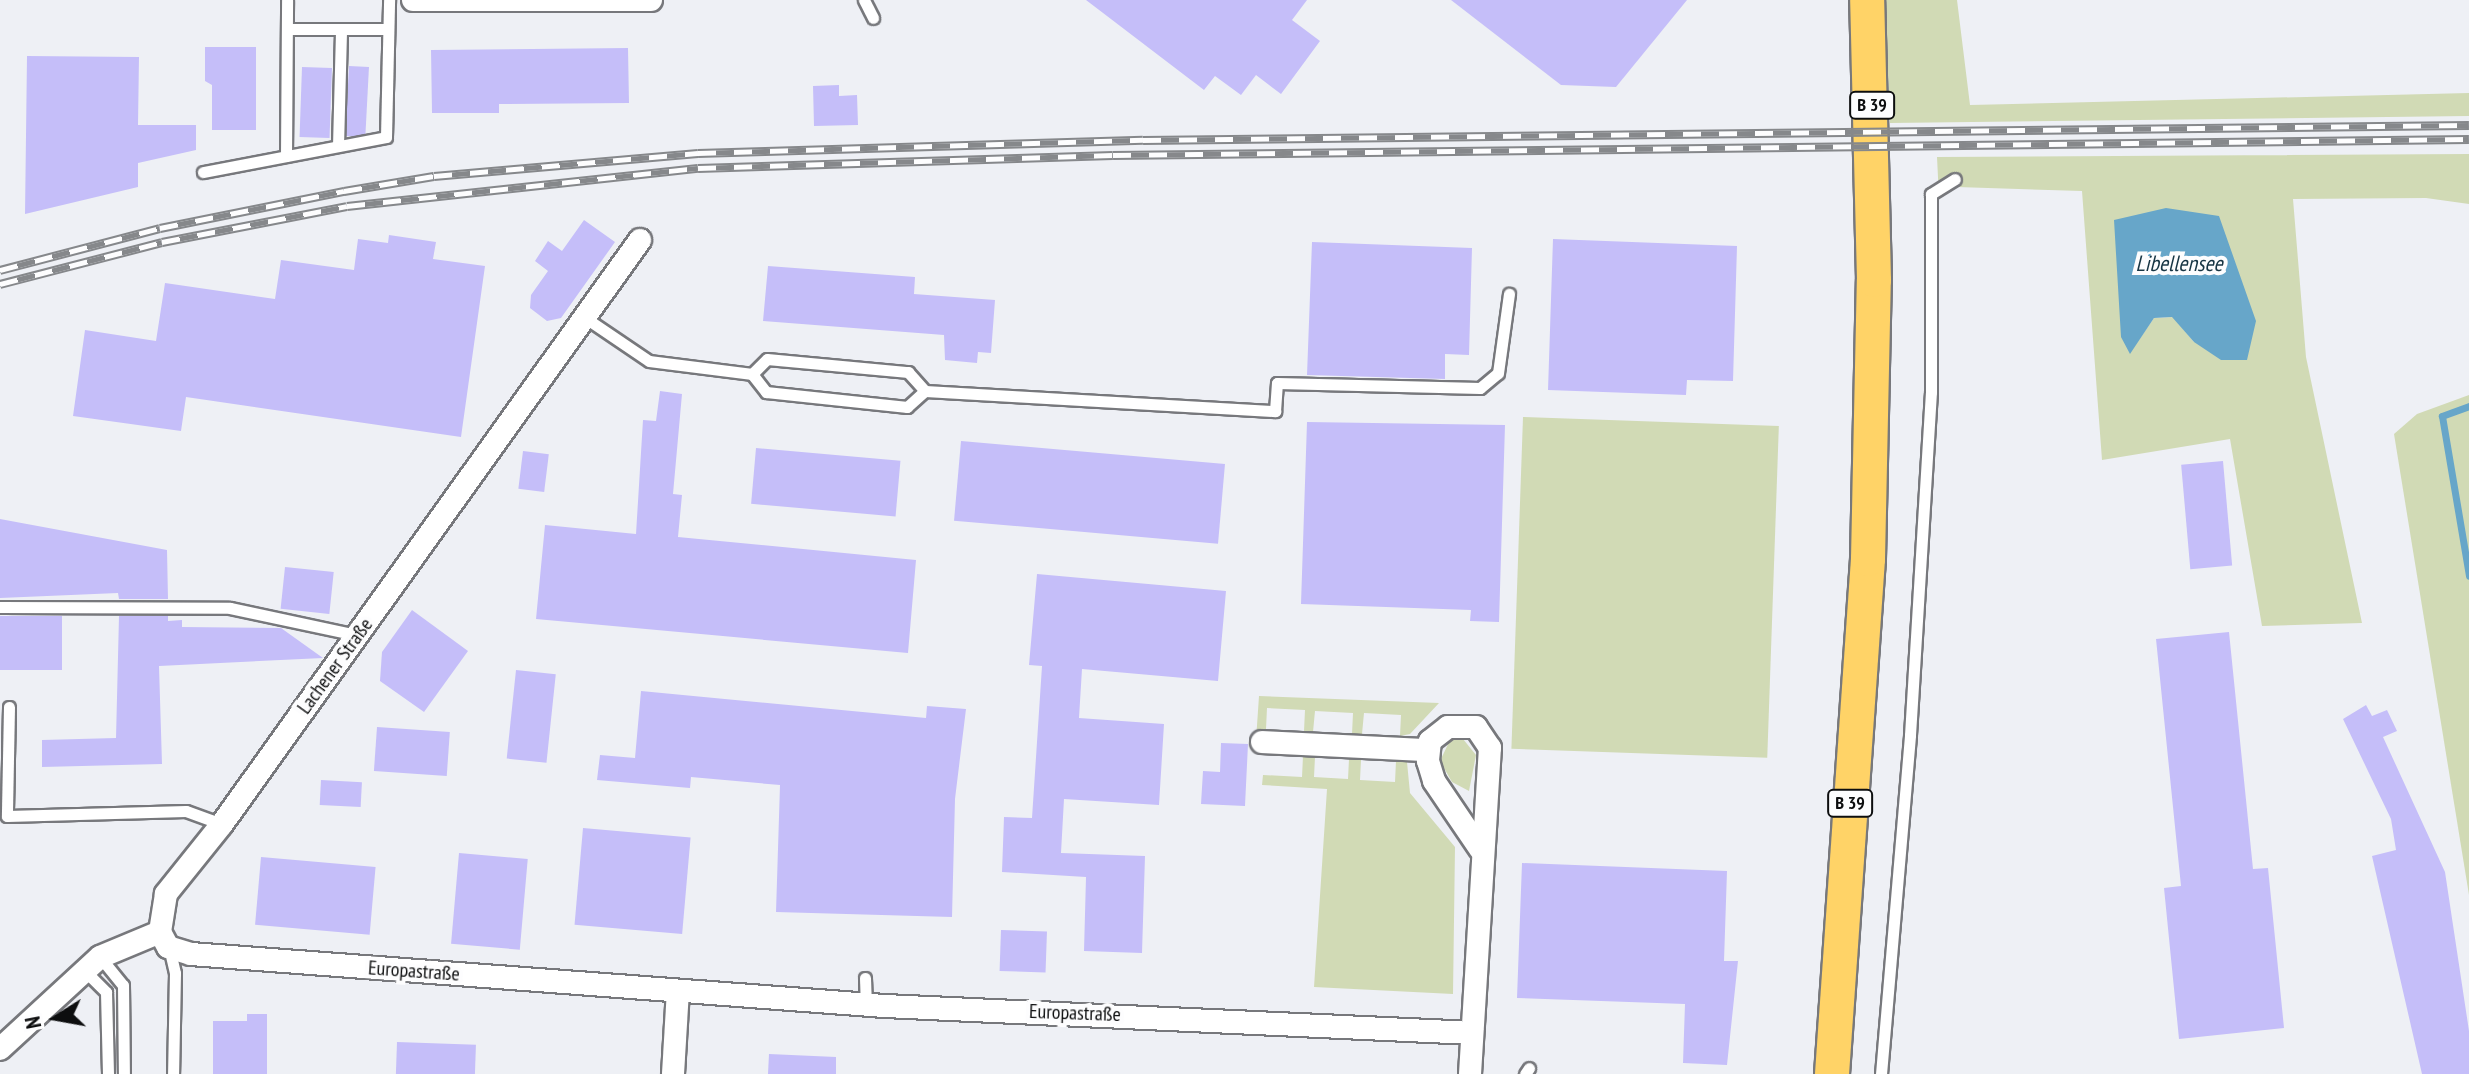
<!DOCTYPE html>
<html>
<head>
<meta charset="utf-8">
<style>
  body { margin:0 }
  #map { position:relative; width:2469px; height:1074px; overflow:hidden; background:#eef0f5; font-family:"PT Sans Narrow",sans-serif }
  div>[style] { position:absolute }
  .green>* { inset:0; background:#d1dab5; transform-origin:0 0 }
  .water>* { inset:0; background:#67a6c9 }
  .stream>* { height:7px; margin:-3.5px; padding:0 3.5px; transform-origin:3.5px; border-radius:3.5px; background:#67a6c9 }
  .building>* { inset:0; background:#c5bef9; transform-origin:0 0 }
  .roads { filter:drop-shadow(2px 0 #77787c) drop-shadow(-2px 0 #77787c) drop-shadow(0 2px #77787c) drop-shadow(0 -2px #77787c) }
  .service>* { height:11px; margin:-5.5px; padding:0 5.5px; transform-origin:5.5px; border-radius:5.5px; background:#fff }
  .minor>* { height:22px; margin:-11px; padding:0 11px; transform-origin:11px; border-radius:11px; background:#fff }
  .primary>* { height:34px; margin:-17px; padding:0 17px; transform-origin:17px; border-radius:17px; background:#ffd367 }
  .rail>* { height:9px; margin-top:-4.5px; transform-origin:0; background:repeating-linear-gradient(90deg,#fdfdfe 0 18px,#86888b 0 36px); box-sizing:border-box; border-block:2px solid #86888b }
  span { translate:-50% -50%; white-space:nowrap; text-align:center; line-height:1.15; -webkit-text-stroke:8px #fdfdfe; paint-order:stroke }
  .shield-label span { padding:2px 6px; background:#fdfdfe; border:2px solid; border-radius:6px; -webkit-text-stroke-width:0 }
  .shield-label { font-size:18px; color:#0d0e0f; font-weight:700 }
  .street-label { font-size:20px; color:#0d0e0f }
  .water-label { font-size:22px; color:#173544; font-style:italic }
  .north { position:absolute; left:16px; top:978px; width:80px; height:80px; -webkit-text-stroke:6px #fdfdfe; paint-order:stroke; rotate:259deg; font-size:22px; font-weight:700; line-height:32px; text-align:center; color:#0d0e0f }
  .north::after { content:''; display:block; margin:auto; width:28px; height:36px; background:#0d0e0f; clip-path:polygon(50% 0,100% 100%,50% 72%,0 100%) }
</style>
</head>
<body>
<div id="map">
  <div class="green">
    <div style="clip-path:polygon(1885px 0,1957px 0,1970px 105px,2469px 93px,2469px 116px,1890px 123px)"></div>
    <div style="clip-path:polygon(evenodd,2469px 154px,2469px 204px,2426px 198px,2293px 199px,2306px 357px,2362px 623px,2262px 626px,2230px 439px,2102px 460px,2082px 191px,1957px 187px,1939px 198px,1937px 157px,2469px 154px,2219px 217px,2194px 342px,2173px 317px,2154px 318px,2130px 353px,2219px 217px)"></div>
    <div style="clip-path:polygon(2469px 395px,2469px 895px,2394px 434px,2417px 414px)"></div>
    <div style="left:1523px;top:417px;width:256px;height:332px;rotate:2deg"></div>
    <div style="clip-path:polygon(1259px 696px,1439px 703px,1410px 734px,1400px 736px,1401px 715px,1364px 713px,1362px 734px,1352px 734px,1353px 713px,1315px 711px,1313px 732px,1304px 731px,1305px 710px,1267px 708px,1266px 729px,1256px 740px)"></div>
    <div style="clip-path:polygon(1451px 738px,1463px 739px,1476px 755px,1469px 791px,1452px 782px,1440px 761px)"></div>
    <div style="clip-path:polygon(1303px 756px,1315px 757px,1314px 777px,1348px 779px,1349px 759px,1361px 760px,1360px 780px,1395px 782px,1396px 761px,1407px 762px,1410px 793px,1455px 847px,1453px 994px,1314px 987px,1327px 789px,1262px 785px,1263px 775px,1302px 777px)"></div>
  </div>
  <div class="water">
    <div style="clip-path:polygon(2166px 208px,2219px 216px,2256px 321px,2247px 360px,2221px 360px,2194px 342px,2172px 317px,2154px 318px,2130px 354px,2121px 337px,2114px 220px)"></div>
  </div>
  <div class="stream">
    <div style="left:2469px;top:406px;width:29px;rotate:160deg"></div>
    <div style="left:2442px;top:416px;width:162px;rotate:80.4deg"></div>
  </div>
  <div class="building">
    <div style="clip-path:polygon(1086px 0,1307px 0,1292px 20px,1320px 41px,1281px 94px,1256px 75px,1241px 95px,1215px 76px,1204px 90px)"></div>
    <div style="clip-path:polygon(1451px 0,1687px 0,1616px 87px,1561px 85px)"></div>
    <div style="clip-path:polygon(205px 47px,256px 47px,256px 130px,212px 130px,212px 85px,205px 81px)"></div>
    <div style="clip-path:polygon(628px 48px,629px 103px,499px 104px,499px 113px,432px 113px,431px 50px)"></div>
    <div style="clip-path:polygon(27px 56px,139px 57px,138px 125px,196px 125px,196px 150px,138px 163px,138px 187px,25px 214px)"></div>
    <div style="left:349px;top:66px;width:20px;height:70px;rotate:3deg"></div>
    <div style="left:302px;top:67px;width:30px;height:70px;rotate:2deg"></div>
    <div style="clip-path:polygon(839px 85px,839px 96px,857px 95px,858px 125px,814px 126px,813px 86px)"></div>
    <div style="clip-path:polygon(584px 220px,615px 242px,561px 318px,547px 321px,530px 308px,531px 295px,548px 271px,535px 261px,548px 241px,562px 251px)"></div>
    <div style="clip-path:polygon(389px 235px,436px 242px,433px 259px,485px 266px,461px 437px,186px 397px,181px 431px,73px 416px,85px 330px,156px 341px,165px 283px,275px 299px,281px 260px,354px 270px,358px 239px,388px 243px)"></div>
    <div style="clip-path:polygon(1553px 239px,1737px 246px,1733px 381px,1687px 380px,1686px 395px,1548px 390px)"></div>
    <div style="clip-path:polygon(1312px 242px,1472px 248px,1469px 355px,1445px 354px,1445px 379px,1307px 375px)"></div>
    <div style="clip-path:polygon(768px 266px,915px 277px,914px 294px,995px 300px,991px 353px,978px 352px,977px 363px,945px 360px,944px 335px,763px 321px)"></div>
    <div style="clip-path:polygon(660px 391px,682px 394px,673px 494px,682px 495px,678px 537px,916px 560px,908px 653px,536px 619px,545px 525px,636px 534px,643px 420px,656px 421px)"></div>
    <div style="clip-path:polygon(1307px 422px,1505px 425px,1499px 622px,1470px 621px,1471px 610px,1301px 604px)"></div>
    <div style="left:961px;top:441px;width:265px;height:80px;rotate:5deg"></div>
    <div style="left:756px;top:448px;width:145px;height:56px;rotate:5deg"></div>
    <div style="left:523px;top:451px;width:26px;height:38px;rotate:7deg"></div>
    <div style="left:2223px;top:461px;width:105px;height:42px;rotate:85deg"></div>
    <div style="clip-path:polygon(0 519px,167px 550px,168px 599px,119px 599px,118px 593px,0 598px)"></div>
    <div style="left:285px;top:567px;width:49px;height:42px;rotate:6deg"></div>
    <div style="clip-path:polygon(1037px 574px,1226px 591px,1218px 681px,1082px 669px,1079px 718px,1164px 724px,1159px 805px,1064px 799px,1061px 853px,1145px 856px,1142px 953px,1084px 951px,1086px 877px,1002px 872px,1004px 817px,1032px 818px,1042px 666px,1029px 665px)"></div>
    <div style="clip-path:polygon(412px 610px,468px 651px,424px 712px,380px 681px,382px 652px)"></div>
    <div style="left:0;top:616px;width:62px;height:54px"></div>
    <div style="clip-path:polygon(119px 616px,168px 616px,168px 621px,182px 620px,182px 627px,281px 628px,323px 658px,159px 666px,162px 764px,42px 767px,42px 740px,116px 738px)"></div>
    <div style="clip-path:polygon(2229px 632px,2253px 869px,2268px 868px,2284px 1028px,2179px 1039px,2164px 888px,2181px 886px,2156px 639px)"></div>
    <div style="left:516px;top:670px;width:40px;height:89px;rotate:6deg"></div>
    <div style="clip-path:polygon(641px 691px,926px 718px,927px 706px,966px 709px,955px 799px,952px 917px,776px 912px,780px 785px,691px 777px,690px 788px,597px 780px,600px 755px,635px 758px)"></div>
    <div style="clip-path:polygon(2366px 705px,2372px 716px,2387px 710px,2397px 731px,2383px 737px,2445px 872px,2469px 1031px,2469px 1074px,2422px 1074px,2372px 856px,2396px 850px,2391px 819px,2343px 719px)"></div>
    <div style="left:377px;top:727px;width:73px;height:44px;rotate:4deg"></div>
    <div style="clip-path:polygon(1221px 743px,1248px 744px,1245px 806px,1201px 804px,1203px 771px,1220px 772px)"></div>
    <div style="left:321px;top:780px;width:41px;height:25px;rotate:3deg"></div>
    <div style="left:583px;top:828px;width:108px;height:97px;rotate:5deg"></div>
    <div style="left:459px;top:853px;width:69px;height:91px;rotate:5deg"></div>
    <div style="left:261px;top:857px;width:115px;height:68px;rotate:5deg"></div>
    <div style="clip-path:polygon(1522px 863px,1727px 871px,1724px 961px,1738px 961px,1727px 1065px,1683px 1063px,1685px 1004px,1517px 998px)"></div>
    <div style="left:1001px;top:930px;width:46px;height:41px;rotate:2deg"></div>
    <div style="clip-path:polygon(247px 1014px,267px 1014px,267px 1074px,213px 1074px,213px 1021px,247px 1021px)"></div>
    <div style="left:397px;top:1042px;width:79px;height:32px;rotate:2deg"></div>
    <div style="clip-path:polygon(769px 1054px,836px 1057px,836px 1074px,768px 1074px)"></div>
  </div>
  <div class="roads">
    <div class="service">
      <div style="left:864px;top:0;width:20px;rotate:63deg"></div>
      <div style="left:287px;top:29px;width:101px"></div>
      <div style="left:338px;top:146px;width:117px;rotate:-88.5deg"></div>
      <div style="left:286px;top:156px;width:156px;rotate:-89.6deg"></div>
      <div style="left:203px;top:172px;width:186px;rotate:-10.8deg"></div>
      <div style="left:386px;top:137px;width:137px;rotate:-88.7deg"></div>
      <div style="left:584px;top:317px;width:78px;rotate:34.1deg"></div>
      <div style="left:649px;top:361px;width:104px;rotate:7.2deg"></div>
      <div style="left:752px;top:374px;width:23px;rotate:52deg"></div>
      <div style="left:766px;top:392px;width:142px;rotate:6.1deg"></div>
      <div style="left:907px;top:407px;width:24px;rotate:-42deg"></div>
      <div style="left:925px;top:391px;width:351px;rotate:3.3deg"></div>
      <div style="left:1275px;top:411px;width:28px;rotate:-86deg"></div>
      <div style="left:1277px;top:383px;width:203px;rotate:1.4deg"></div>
      <div style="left:1480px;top:388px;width:23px;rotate:-40deg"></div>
      <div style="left:1498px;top:373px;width:80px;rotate:-82.1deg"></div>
      <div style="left:752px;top:374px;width:21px;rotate:-45deg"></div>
      <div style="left:767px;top:359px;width:142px;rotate:5.3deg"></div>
      <div style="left:908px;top:372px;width:25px;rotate:48deg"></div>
      <div style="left:0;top:607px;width:230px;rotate:0.2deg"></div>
      <div style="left:230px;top:608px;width:130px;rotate:12deg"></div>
      <div style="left:9px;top:707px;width:109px;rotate:91.1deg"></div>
      <div style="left:7px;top:816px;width:179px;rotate:-1.6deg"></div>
      <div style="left:186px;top:811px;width:38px;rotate:20deg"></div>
      <div style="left:169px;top:947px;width:27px;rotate:77deg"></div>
      <div style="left:175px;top:973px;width:101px;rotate:91.1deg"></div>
      <div style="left:100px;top:957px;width:36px;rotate:51deg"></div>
      <div style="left:123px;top:985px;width:89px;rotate:89.4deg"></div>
      <div style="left:85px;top:971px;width:30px;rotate:45deg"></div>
      <div style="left:106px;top:992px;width:82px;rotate:88.6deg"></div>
      <div style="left:865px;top:978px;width:27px;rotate:88deg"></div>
      <div style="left:1525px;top:1074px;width:7px;rotate:-56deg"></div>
      <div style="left:1881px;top:1074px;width:340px;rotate:-85.1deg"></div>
      <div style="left:1910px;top:735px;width:344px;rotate:-86.5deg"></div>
      <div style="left:1931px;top:392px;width:198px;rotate:-90deg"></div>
      <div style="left:1931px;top:194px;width:28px;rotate:-32deg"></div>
    </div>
    <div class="minor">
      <div style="left:413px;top:0;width:238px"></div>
      <div style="left:640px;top:240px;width:718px;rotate:125.59deg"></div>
      <div style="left:222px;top:824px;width:90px;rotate:128.7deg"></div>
      <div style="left:166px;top:894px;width:38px;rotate:99deg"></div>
      <div style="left:160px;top:932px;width:17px;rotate:62deg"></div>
      <div style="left:168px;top:947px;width:24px;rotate:17deg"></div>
      <div style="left:191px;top:954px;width:696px;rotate:4.29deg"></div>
      <div style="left:885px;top:1006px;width:588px;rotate:2.63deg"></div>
      <div style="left:1262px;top:742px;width:166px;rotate:2.8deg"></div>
      <div style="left:0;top:1049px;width:136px;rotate:-42.6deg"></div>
      <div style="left:100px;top:957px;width:65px;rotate:-22.6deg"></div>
      <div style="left:673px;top:1074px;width:83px;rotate:-86.6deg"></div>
      <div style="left:1470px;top:1074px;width:327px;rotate:-86.5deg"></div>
      <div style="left:1490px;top:748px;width:25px;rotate:-124deg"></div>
      <div style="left:1476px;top:727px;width:28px;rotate:180deg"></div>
      <div style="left:1448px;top:727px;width:23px;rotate:142deg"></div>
      <div style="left:1430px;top:741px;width:20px;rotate:96deg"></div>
      <div style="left:1428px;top:761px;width:21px;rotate:73deg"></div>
      <div style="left:1434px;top:781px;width:82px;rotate:55.9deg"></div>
    </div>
    <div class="primary">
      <div style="left:1832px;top:1074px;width:516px;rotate:-86deg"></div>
      <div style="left:1868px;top:559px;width:279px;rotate:-88.8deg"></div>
      <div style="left:1874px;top:280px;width:280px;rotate:-91.4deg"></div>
    </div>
  </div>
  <div class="rail">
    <div style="left:0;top:270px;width:165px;rotate:-14.7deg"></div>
    <div style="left:160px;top:228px;width:188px;rotate:-11.4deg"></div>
    <div style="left:344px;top:191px;width:91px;rotate:-9.5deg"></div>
    <div style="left:434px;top:176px;width:265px;rotate:-5deg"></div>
    <div style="left:698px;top:153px;width:445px;rotate:-1.7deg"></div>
    <div style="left:1143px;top:140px;width:1326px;rotate:-0.65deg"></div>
    <div style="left:0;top:284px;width:167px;rotate:-14.5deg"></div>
    <div style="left:162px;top:242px;width:188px;rotate:-11deg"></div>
    <div style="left:347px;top:206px;width:353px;rotate:-6.2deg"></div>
    <div style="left:698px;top:168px;width:415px;rotate:-1.8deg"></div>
    <div style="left:1113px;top:155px;width:1356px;rotate:-0.68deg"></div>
  </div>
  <div class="shield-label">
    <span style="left:1872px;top:105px">B 39</span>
    <span style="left:1850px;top:803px">B 39</span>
  </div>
  <div class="street-label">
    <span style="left:335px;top:666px;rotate:-54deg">Lachener Straße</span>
    <span style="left:414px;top:971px;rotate:4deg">Europastraße</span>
    <span style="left:1075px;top:1013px;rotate:2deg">Europastraße</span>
  </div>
  <div class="water-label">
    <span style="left:2179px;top:264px">Libellensee</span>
  </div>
  <div class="north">N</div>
</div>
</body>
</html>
